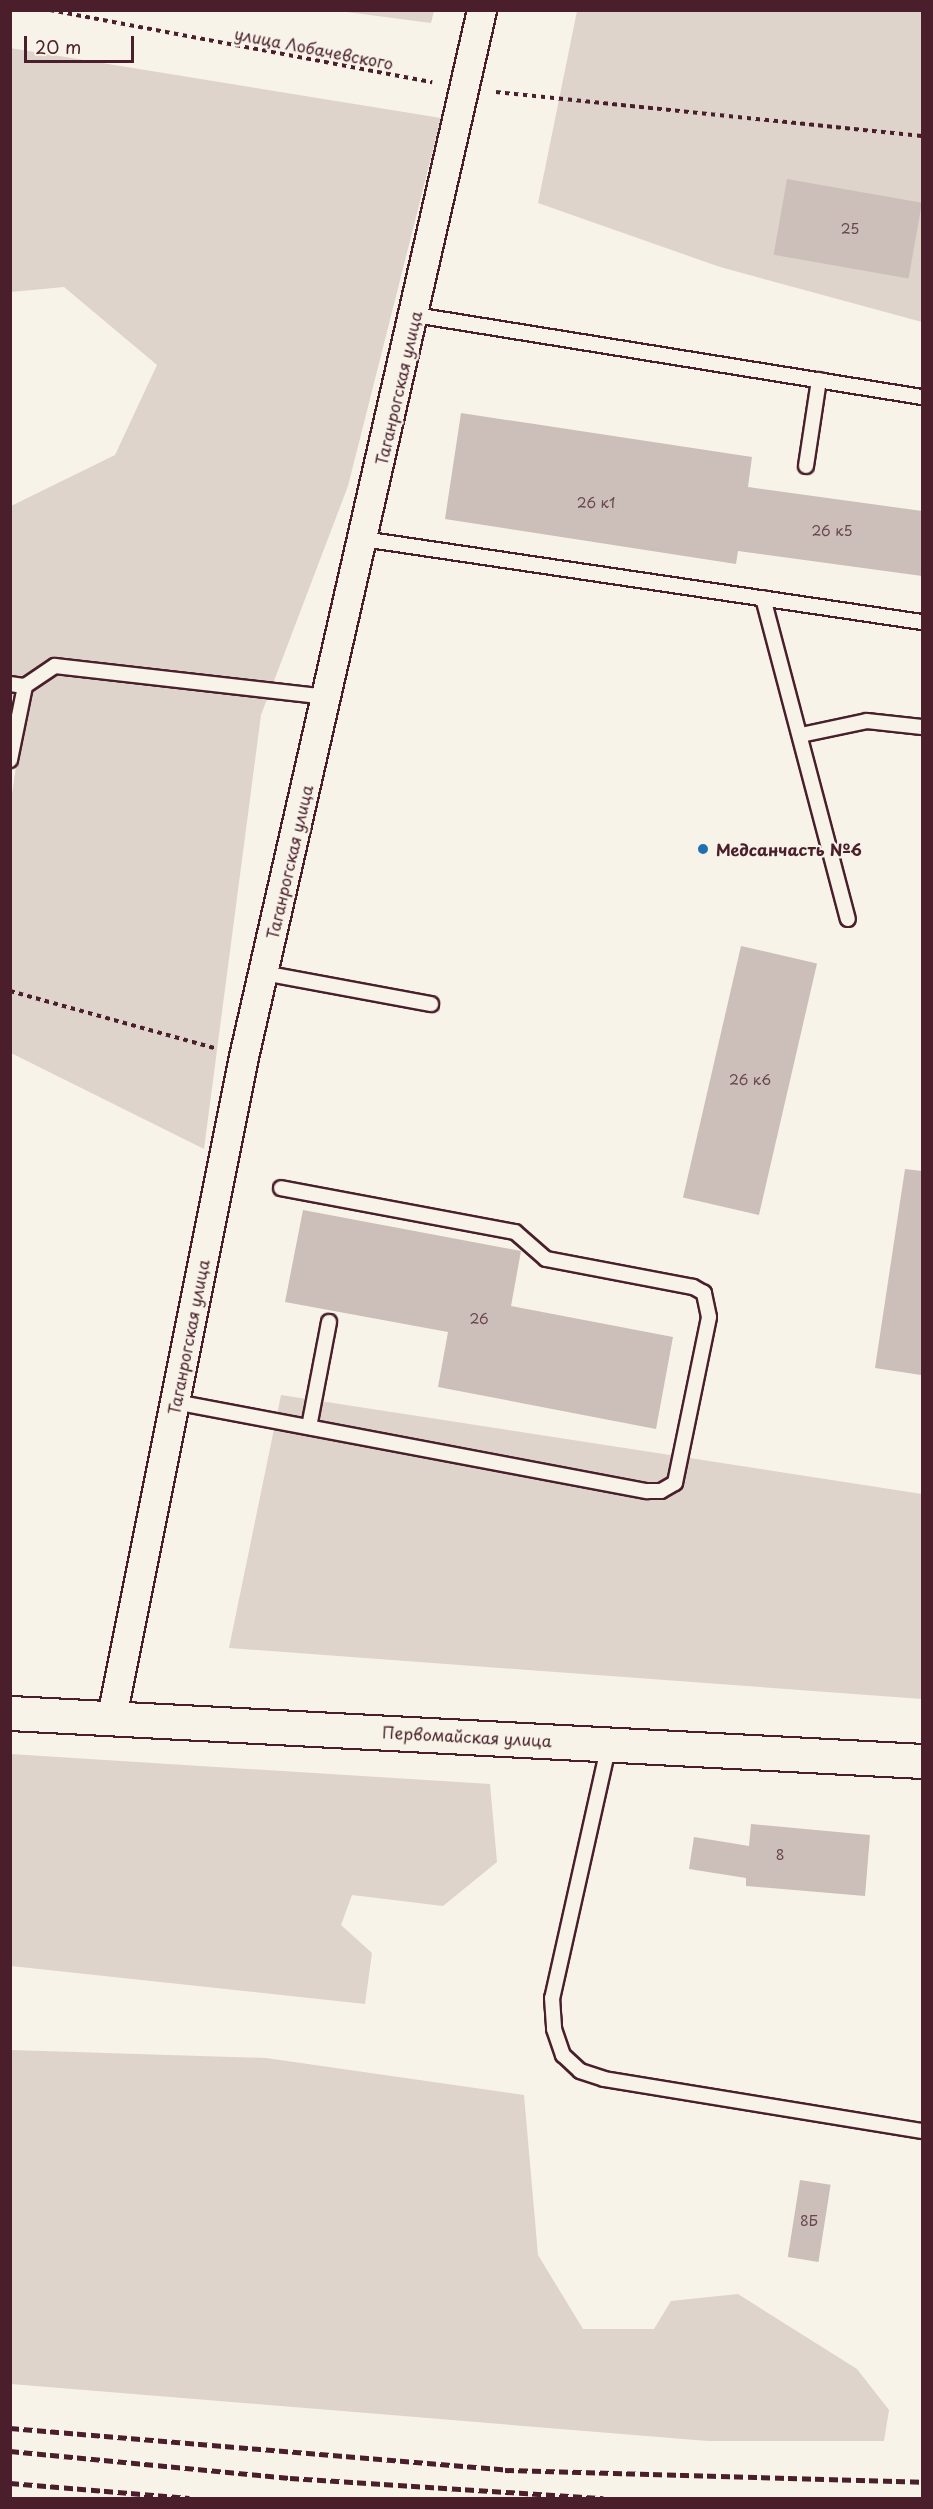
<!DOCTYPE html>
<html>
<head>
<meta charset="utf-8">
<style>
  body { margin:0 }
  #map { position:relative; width:933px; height:2509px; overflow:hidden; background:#f7f3e8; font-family:"Playpen Sans",sans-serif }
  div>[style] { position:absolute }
  .green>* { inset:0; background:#ded4cc }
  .building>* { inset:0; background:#ccbfb9; transform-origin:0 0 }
  .path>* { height:4px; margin-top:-2px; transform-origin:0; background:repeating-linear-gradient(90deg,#4a1f2b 0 4.5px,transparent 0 9px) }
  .roads { filter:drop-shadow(2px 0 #4a1f2b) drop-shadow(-2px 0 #4a1f2b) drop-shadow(0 2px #4a1f2b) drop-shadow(0 -2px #4a1f2b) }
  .lane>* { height:14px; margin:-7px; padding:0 7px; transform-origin:7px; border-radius:7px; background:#f7f3e8 }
  .street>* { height:28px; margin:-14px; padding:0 14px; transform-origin:14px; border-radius:14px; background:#f7f3e8 }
  .primary>* { height:33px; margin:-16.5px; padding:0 16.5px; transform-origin:16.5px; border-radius:16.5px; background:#f7f3e8 }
  .rail>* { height:4.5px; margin-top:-2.25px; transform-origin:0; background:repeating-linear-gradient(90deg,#4a1f2b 0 9px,transparent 0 13.5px) }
  .dots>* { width:16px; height:16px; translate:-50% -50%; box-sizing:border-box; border:3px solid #f7f3e8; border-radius:50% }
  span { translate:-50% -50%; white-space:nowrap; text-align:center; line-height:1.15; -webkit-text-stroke:4.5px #f7f3e8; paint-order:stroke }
  .number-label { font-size:14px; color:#6a474e }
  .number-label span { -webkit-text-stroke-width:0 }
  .street-label { font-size:16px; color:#4a1f2b }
  .poi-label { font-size:16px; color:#4a1f2b; font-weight:700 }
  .left { translate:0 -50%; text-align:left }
  .frame { position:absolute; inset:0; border:12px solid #4a1f2b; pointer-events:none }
  .scale { position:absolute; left:24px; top:36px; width:110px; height:27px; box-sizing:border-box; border:3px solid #4a1f2b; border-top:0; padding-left:8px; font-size:18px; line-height:21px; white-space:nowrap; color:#4a1f2b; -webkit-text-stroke:4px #f7f3e8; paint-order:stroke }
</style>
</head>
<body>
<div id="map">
  <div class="green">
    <div style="clip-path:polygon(339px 11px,434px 10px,434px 11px,431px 23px)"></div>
    <div style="clip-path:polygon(577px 11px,922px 11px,922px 322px,720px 267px,538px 203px)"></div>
    <div style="clip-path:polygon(10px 48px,441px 118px,348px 486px,261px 715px,204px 1149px,11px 1053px,10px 807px,23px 720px,11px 693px,11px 506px,115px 455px,157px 365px,64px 287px,11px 292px)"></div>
    <div style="clip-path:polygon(281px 1395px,922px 1494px,922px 1699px,229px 1648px)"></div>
    <div style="clip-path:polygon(10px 1754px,490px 1784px,497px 1862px,443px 1906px,352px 1895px,341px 1925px,372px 1953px,365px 2004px,11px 1966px)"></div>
    <div style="clip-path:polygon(11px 2050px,266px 2058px,524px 2095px,538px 2255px,583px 2329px,654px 2329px,671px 2301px,738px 2294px,857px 2369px,889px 2410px,884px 2441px,708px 2441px,11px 2384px)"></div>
  </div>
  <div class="building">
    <div style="left:787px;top:179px;width:137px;height:77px;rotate:10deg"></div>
    <div style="clip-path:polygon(461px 413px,752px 457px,748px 487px,922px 511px,922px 576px,738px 551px,736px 564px,445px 519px)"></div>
    <div style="left:741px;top:946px;width:78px;height:258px;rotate:13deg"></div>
    <div style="clip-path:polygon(905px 1169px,922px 1171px,921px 1375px,875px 1368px)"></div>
    <div style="clip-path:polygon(303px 1210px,521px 1251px,511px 1306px,673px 1337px,656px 1429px,438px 1387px,448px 1332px,285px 1302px)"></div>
    <div style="clip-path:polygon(751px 1824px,870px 1835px,865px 1896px,746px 1886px,746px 1878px,689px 1869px,694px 1837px,749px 1846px)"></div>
    <div style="left:800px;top:2180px;width:31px;height:78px;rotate:9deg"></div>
  </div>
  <div class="path">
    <div style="left:50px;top:10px;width:389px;rotate:10.7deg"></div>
    <div style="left:496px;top:92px;width:428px;rotate:5.9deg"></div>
    <div style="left:10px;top:991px;width:212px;rotate:15.6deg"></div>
  </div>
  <div class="roads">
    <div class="lane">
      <div style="left:415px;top:315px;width:514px;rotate:9.19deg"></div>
      <div style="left:806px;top:466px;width:87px;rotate:-81.4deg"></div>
      <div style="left:363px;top:539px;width:565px;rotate:8.45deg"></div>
      <div style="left:763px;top:598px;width:332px;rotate:75.2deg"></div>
      <div style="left:10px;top:684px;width:15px;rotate:8deg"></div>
      <div style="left:25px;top:686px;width:36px;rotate:-34deg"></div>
      <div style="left:55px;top:666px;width:274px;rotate:6.5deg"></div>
      <div style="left:801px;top:735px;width:67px;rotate:-12deg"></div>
      <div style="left:867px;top:721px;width:55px;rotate:6.2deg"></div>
      <div style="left:10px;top:760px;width:76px;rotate:-78.5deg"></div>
      <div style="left:263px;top:973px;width:171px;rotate:10.5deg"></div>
      <div style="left:175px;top:1402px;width:481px;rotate:10.7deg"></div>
      <div style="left:648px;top:1491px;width:13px"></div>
      <div style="left:661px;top:1491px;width:16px;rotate:-30deg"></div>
      <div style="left:675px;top:1483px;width:169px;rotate:-78.4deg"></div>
      <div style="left:709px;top:1317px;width:25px;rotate:-102deg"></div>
      <div style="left:704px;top:1293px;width:13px;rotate:-151deg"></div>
      <div style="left:693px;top:1287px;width:150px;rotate:-169.2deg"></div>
      <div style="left:546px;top:1259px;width:41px;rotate:-138.9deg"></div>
      <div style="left:515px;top:1232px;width:238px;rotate:-169.4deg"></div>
      <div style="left:309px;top:1427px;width:107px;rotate:-79.2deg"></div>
      <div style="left:609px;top:1744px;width:260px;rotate:102.6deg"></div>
      <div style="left:552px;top:1998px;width:31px;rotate:86deg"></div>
      <div style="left:554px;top:2029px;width:28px;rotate:71deg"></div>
      <div style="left:563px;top:2055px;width:23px;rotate:43deg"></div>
      <div style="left:580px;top:2071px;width:25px;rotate:18deg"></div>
      <div style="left:604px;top:2079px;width:322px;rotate:9.3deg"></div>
    </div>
    <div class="street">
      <div style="left:112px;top:1717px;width:673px;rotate:-78.69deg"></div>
      <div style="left:244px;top:1057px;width:1074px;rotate:-77.19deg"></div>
    </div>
    <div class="primary">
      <div style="left:10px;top:1713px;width:913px;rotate:3.01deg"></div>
    </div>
  </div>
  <div class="rail">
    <div style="left:10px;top:2428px;width:497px;rotate:4.8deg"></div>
    <div style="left:505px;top:2470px;width:417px;rotate:1.6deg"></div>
    <div style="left:10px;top:2451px;width:281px;rotate:5.5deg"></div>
    <div style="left:290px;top:2478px;width:314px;rotate:3.7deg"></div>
    <div style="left:10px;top:2483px;width:180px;rotate:4.8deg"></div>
  </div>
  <div class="dots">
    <div style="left:703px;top:849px;background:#1f6fb2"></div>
  </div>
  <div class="number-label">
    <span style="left:850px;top:229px">25</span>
    <span style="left:596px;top:503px">26 к1</span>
    <span style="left:832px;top:531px">26 к5</span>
    <span style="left:750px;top:1080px">26 к6</span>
    <span style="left:479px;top:1319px">26</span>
    <span style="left:780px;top:1855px">8</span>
    <span style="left:809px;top:2221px">8Б</span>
  </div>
  <div class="street-label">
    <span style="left:314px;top:48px;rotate:11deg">улица Лобачевского</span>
    <span style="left:398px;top:388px;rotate:-77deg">Таганрогская улица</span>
    <span style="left:289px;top:862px;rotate:-77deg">Таганрогская улица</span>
    <span style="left:188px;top:1337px;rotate:-79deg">Таганрогская улица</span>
    <span style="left:467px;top:1736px;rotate:3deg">Первомайская улица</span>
  </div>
  <div class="poi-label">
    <span class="left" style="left:716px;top:849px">Медсанчасть №6</span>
  </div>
  <div class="frame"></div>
  <div class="scale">20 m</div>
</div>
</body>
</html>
